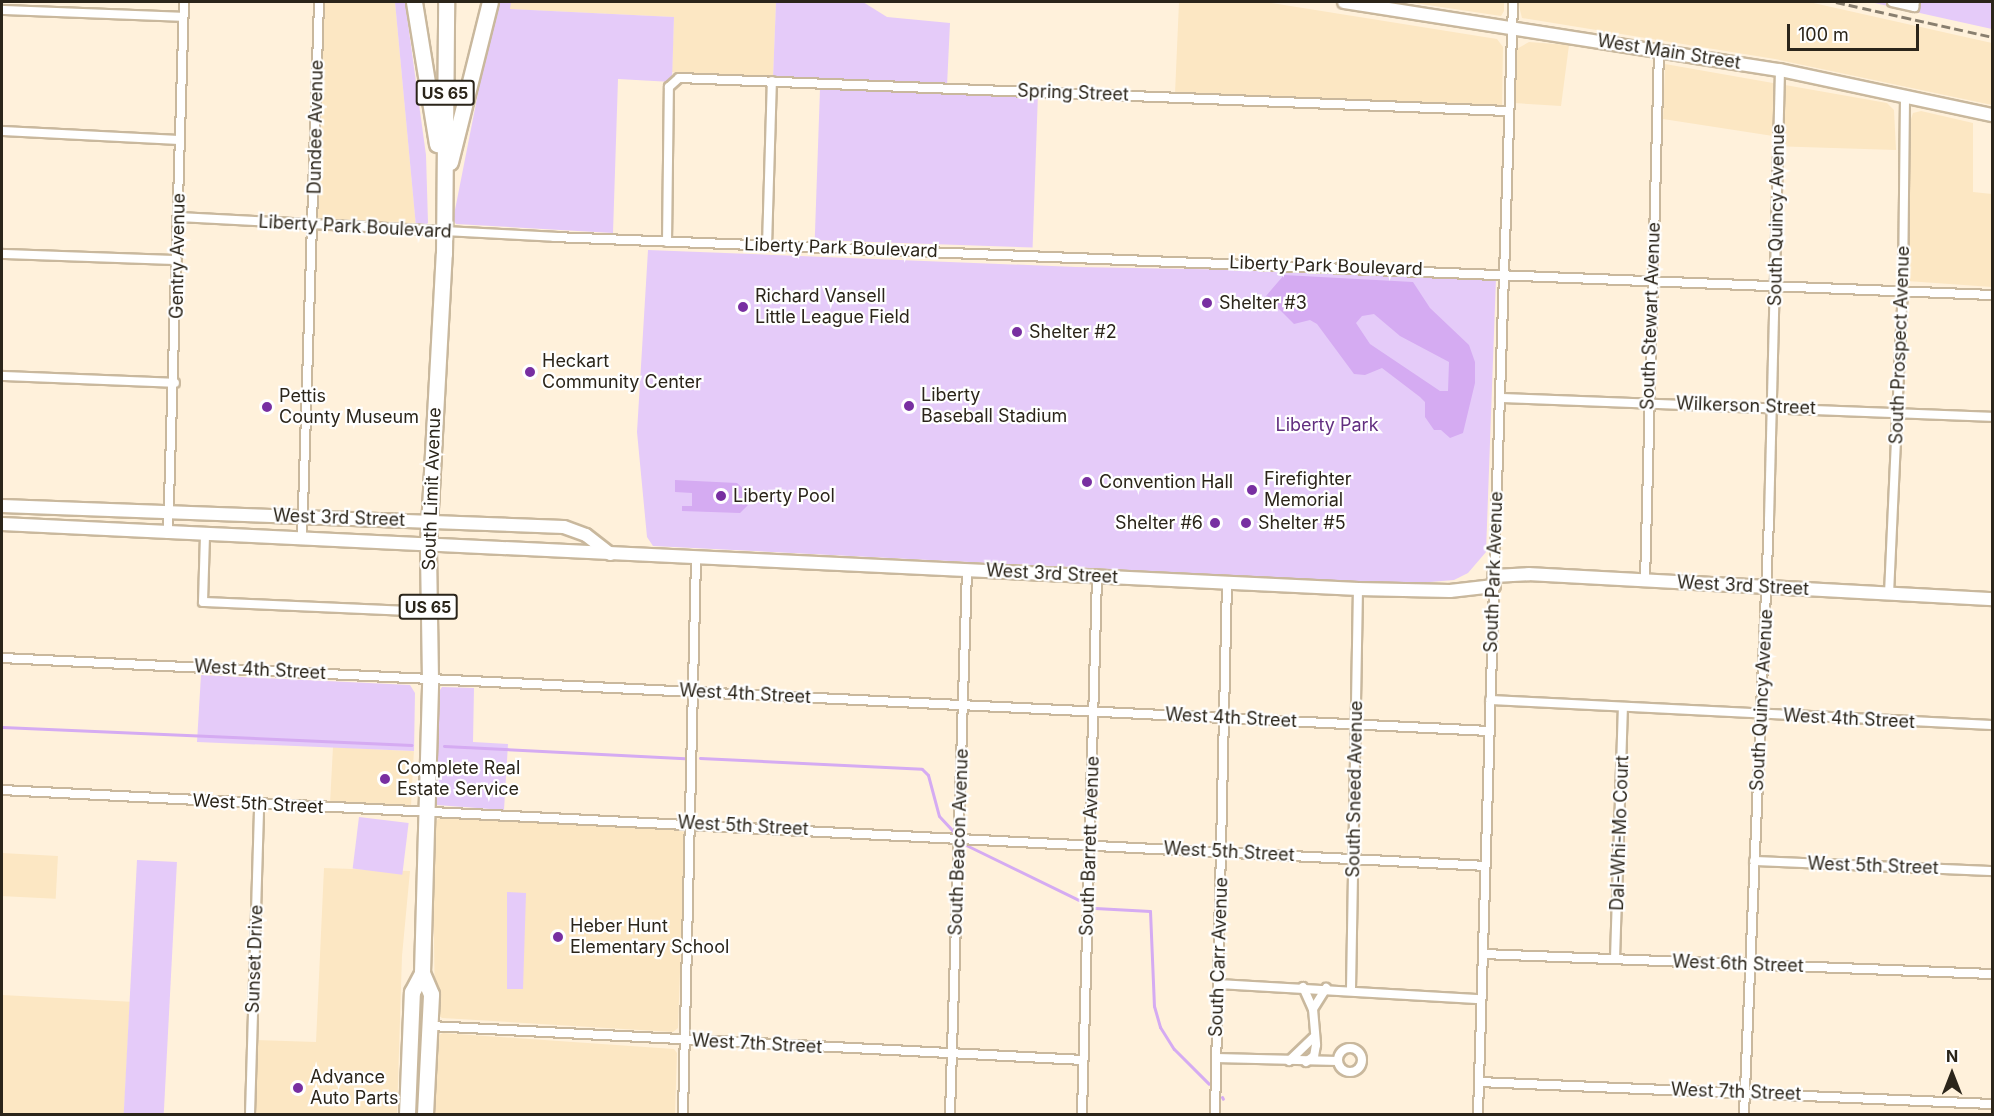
<!DOCTYPE html>
<html>
<head>
<meta charset="utf-8">
<style>
  body { margin:0 }
  #map { position:relative; width:1994px; height:1116px; overflow:hidden; background:#fff1db; font-family:Inter,sans-serif }
  div>[style] { position:absolute }
  .built>* { inset:0; background:#fce7c3; transform-origin:0 0 }
  .green>* { inset:0; background:#e5cbf9; transform-origin:0 0 }
  .water>* { inset:0; background:#d5abf2 }
  .stream>* { height:3px; margin:-1.5px; padding:0 1.5px; transform-origin:1.5px; border-radius:1.5px; background:#d5abf2 }
  .roads { filter:drop-shadow(2px 0 #c9b89d) drop-shadow(-2px 0 #c9b89d) drop-shadow(0 2px #c9b89d) drop-shadow(0 -2px #c9b89d) }
  .street>* { height:8px; margin:-4px; padding:0 4px; transform-origin:4px; border-radius:4px; background:#fff }
  .street>.ring { margin:-4px; padding:0; box-sizing:content-box; background:none; border:8px solid #fff; border-radius:50% }
  .secondary>* { height:12px; margin:-6px; padding:0 6px; transform-origin:6px; border-radius:6px; background:#fff }
  .highway>* { height:15px; margin:-7.5px; padding:0 7.5px; transform-origin:7.5px; border-radius:7.5px; background:#fff }
  .rail>* { height:3px; margin-top:-1.5px; transform-origin:0; background:repeating-linear-gradient(90deg,#897f6f 0 9px,transparent 0 13.5px) }
  .dots>* { width:16px; height:16px; translate:-50% -50%; box-sizing:border-box; border:3px solid #fff; border-radius:50% }
  span { translate:-50% -50%; white-space:nowrap; text-align:center; line-height:1.15; -webkit-text-stroke:4.5px #fff; paint-order:stroke }
  .shield-label span { padding:2px 4px; background:#fff; border:2px solid; border-radius:4px; -webkit-text-stroke-width:0 }
  .shield-label { font-size:16px; color:#2b251a; font-weight:700 }
  .street-label { font-size:18px; color:#2b251a }
  .poi-label { font-size:18px; color:#2b251a }
  .left { translate:0 -50%; text-align:left }
  .right { translate:-100% -50%; text-align:right }
  .park-label { font-size:18px; color:#622e80 }
  .frame { position:absolute; inset:0; border:3px solid #2b251a; pointer-events:none }
  .north { position:absolute; left:1922px; top:1044px; width:60px; height:60px; -webkit-text-stroke:4px #fff; paint-order:stroke; rotate:0deg; font-size:16px; font-weight:700; line-height:24px; text-align:center; color:#2b251a }
  .north::after { content:''; display:block; margin:auto; width:21px; height:27px; background:#2b251a; clip-path:polygon(50% 0,100% 100%,50% 72%,0 100%) }
  .scale { position:absolute; left:1787px; top:24px; width:132px; height:27px; box-sizing:border-box; border:3px solid #2b251a; border-top:0; padding-left:8px; font-size:18px; line-height:21px; white-space:nowrap; color:#2b251a; -webkit-text-stroke:4px #fff; paint-order:stroke }
</style>
</head>
<body>
<div id="map">
  <div class="built">
    <div style="clip-path:polygon(320px 2px,395px 2px,416px 227px,320px 221px,315px 215px)"></div>
    <div style="clip-path:polygon(511px 2px,776px 2px,773px 78px,672px 72px,674px 17px,509px 9px)"></div>
    <div style="clip-path:polygon(1179px 2px,1266px 2px,1497px 39px,1503px 47px,1502px 108px,1175px 94px)"></div>
    <div style="clip-path:polygon(1408px 2px,1504px 2px,1504px 11px,1501px 16px)"></div>
    <div style="clip-path:polygon(1518px 2px,1809px 2px,1992px 43px,1992px 105px,1775px 59px,1522px 18px)"></div>
    <div style="clip-path:polygon(1529px 42px,1569px 45px,1561px 106px,1514px 103px,1515px 50px)"></div>
    <div style="clip-path:polygon(1665px 64px,1887px 103px,1894px 110px,1896px 150px,1774px 146px,1773px 136px,1663px 119px)"></div>
    <div style="clip-path:polygon(1921px 111px,1973px 123px,1973px 192px,1992px 194px,1992px 287px,1907px 281px,1911px 119px,1913px 113px)"></div>
    <div style="left:333px;top:747px;width:81px;height:56px;rotate:3deg"></div>
    <div style="clip-path:polygon(439px 818px,682px 829px,685px 832px,678px 1028px,673px 1032px,442px 1018px,435px 1012px,433px 871px,435px 823px)"></div>
    <div style="left:2px;top:853px;width:56px;height:43px;rotate:3deg"></div>
    <div style="clip-path:polygon(324px 868px,410px 871px,402px 956px,397px 1114px,254px 1114px,255px 1040px,316px 1042px)"></div>
    <div style="left:2px;top:995px;width:128px;height:119px;rotate:3deg"></div>
    <div style="clip-path:polygon(443px 1033px,674px 1049px,677px 1053px,675px 1114px,427px 1114px,435px 1037px)"></div>
  </div>
  <div class="green">
    <div style="clip-path:polygon(395px 2px,405px 2px,426px 155px,428px 223px,423px 227px,416px 227px)"></div>
    <div style="clip-path:polygon(496px 2px,511px 2px,510px 9px,674px 17px,672px 82px,618px 79px,613px 233px,456px 224px,453px 220px)"></div>
    <div style="clip-path:polygon(776px 2px,863px 2px,887px 17px,950px 23px,947px 86px,773px 78px)"></div>
    <div style="clip-path:polygon(1870px 2px,1992px 2px,1992px 29px)"></div>
    <div style="left:820px;top:89px;width:218px;height:151px;rotate:2deg"></div>
    <div style="clip-path:polygon(648px 250px,1076px 267px,1246px 270px,1270px 267px,1496px 278px,1486px 552px,1468px 573px,1454px 580px,1406px 584px,653px 546px,647px 537px,637px 432px)"></div>
    <div style="clip-path:polygon(201px 675px,410px 685px,415px 693px,414px 751px,197px 742px)"></div>
    <div style="clip-path:polygon(442px 687px,474px 688px,473px 742px,508px 744px,504px 810px,437px 805px,438px 693px)"></div>
    <div style="left:359px;top:817px;width:50px;height:52px;rotate:7deg"></div>
    <div style="left:137px;top:860px;width:40px;height:254px;rotate:3deg"></div>
    <div style="clip-path:polygon(507px 892px,526px 893px,523px 989px,507px 989px)"></div>
  </div>
  <div class="water">
    <div style="clip-path:polygon(evenodd,1284px 275px,1413px 282px,1430px 308px,1469px 345px,1475px 362px,1475px 383px,1463px 433px,1450px 438px,1441px 430px,1434px 430px,1425px 417px,1425px 402px,1420px 397px,1382px 368px,1365px 375px,1354px 374px,1317px 324px,1310px 320px,1294px 324px,1266px 296px,1284px 275px,1374px 314px,1400px 336px,1449px 362px,1448px 391px,1440px 391px,1370px 344px,1356px 323px,1362px 316px,1374px 314px)"></div>
    <div style="clip-path:polygon(675px 480px,737px 483px,749px 494px,748px 505px,740px 513px,682px 511px,682px 506px,692px 506px,692px 493px,675px 492px)"></div>
  </div>
  <div class="stream">
    <div style="left:2px;top:727px;width:410px;rotate:2.5deg"></div>
    <div style="left:444px;top:746px;width:241px;rotate:2.9deg"></div>
    <div style="left:700px;top:758px;width:222px;rotate:2.8deg"></div>
    <div style="left:922px;top:769px;width:8px;rotate:45deg"></div>
    <div style="left:928px;top:775px;width:42px;rotate:75deg"></div>
    <div style="left:939px;top:816px;width:21px;rotate:47deg"></div>
    <div style="left:966px;top:845px;width:128px;rotate:26deg"></div>
    <div style="left:1095px;top:908px;width:55px;rotate:3.1deg"></div>
    <div style="left:1150px;top:911px;width:95px;rotate:87.6deg"></div>
    <div style="left:1154px;top:1006px;width:22px;rotate:74deg"></div>
    <div style="left:1160px;top:1027px;width:26px;rotate:58deg"></div>
    <div style="left:1174px;top:1049px;width:49px;rotate:45deg"></div>
    <div style="left:1222px;top:1097px;width:2px;rotate:63deg"></div>
  </div>
  <div class="roads">
    <div class="street">
      <div style="left:1892px;top:2px;width:23px;rotate:13deg"></div>
      <div style="left:1914px;top:7px;width:5px;rotate:-79deg"></div>
      <div style="left:2px;top:10px;width:181px;rotate:2.2deg"></div>
      <div style="left:2px;top:131px;width:178px;rotate:2.9deg"></div>
      <div style="left:178px;top:217px;width:377px;rotate:3deg"></div>
      <div style="left:554px;top:237px;width:1439px;rotate:2.31deg"></div>
      <div style="left:667px;top:242px;width:155px;rotate:-89.3deg"></div>
      <div style="left:669px;top:87px;width:13px;rotate:-42deg"></div>
      <div style="left:679px;top:78px;width:831px;rotate:2.28deg"></div>
      <div style="left:767px;top:246px;width:165px;rotate:-88.3deg"></div>
      <div style="left:2px;top:254px;width:175px;rotate:2deg"></div>
      <div style="left:2px;top:376px;width:173px;rotate:2.3deg"></div>
      <div style="left:1500px;top:398px;width:492px;rotate:2.2deg"></div>
      <div style="left:168px;top:534px;width:532px;rotate:-88.28deg"></div>
      <div style="left:205px;top:535px;width:67px;rotate:91.7deg"></div>
      <div style="left:203px;top:602px;width:225px;rotate:2.5deg"></div>
      <div style="left:302px;top:540px;width:538px;rotate:-88.19deg"></div>
      <div style="left:1494px;top:576px;width:574px;rotate:-88.1deg"></div>
      <div style="left:1645px;top:581px;width:531px;rotate:-88.49deg"></div>
      <div style="left:1889px;top:594px;width:305px;rotate:-87.4deg"></div>
      <div style="left:1903px;top:289px;width:194px;rotate:-89.4deg"></div>
      <div style="left:2px;top:658px;width:1489px;rotate:2.81deg"></div>
      <div style="left:1490px;top:700px;width:503px;rotate:2.85deg"></div>
      <div style="left:2px;top:790px;width:1485px;rotate:2.93deg"></div>
      <div style="left:1754px;top:861px;width:238px;rotate:2.4deg"></div>
      <div style="left:1483px;top:954px;width:509px;rotate:2.25deg"></div>
      <div style="left:1615px;top:959px;width:252px;rotate:-88.2deg"></div>
      <div style="left:1218px;top:984px;width:263px;rotate:3.3deg"></div>
      <div style="left:1303px;top:987px;width:24px;rotate:66deg"></div>
      <div style="left:1313px;top:1009px;width:36px;rotate:85deg"></div>
      <div style="left:1316px;top:1045px;width:11px;rotate:100deg"></div>
      <div style="left:1314px;top:1056px;width:10px;rotate:143deg"></div>
      <div style="left:1351px;top:989px;width:400px;rotate:-89deg"></div>
      <div style="left:1313px;top:1009px;width:25px;rotate:-58deg"></div>
      <div style="left:430px;top:1026px;width:654px;rotate:2.98deg"></div>
      <div class="ring" style="left:1338px;top:1048px;width:16px;height:16px"></div>
      <div style="left:1216px;top:1058px;width:122px;rotate:1.4deg"></div>
      <div style="left:1289px;top:1061px;width:33px;rotate:-44deg"></div>
      <div style="left:1479px;top:1082px;width:513px;rotate:2.46deg"></div>
      <div style="left:250px;top:1114px;width:310px;rotate:-88.3deg"></div>
      <div style="left:683px;top:1114px;width:557px;rotate:-88.66deg"></div>
      <div style="left:950px;top:1114px;width:544px;rotate:-88.21deg"></div>
      <div style="left:1082px;top:1114px;width:537px;rotate:-88.4deg"></div>
      <div style="left:1215px;top:1114px;width:531px;rotate:-88.71deg"></div>
      <div style="left:1478px;top:1114px;width:528px;rotate:-88.26deg"></div>
      <div style="left:1744px;top:1114px;width:595px;rotate:-87.59deg"></div>
      <div style="left:1769px;top:520px;width:450px;rotate:-88.6deg"></div>
    </div>
    <div class="secondary">
      <div style="left:1344px;top:2px;width:441px;rotate:8.9deg"></div>
      <div style="left:1780px;top:70px;width:217px;rotate:12deg"></div>
      <div style="left:2px;top:506px;width:562px;rotate:2.14deg"></div>
      <div style="left:564px;top:527px;width:23px;rotate:20deg"></div>
      <div style="left:586px;top:535px;width:31px;rotate:38deg"></div>
      <div style="left:2px;top:524px;width:1358px;rotate:2.74deg"></div>
      <div style="left:1358px;top:589px;width:92px;rotate:1.2deg"></div>
      <div style="left:1450px;top:591px;width:44px;rotate:-6.5deg"></div>
      <div style="left:1494px;top:586px;width:10px;rotate:-90deg"></div>
      <div style="left:1494px;top:576px;width:35px;rotate:-3deg"></div>
      <div style="left:1529px;top:574px;width:464px;rotate:3.1deg"></div>
    </div>
    <div class="highway">
      <div style="left:414px;top:2px;width:144px;rotate:80.8deg"></div>
      <div style="left:450px;top:162px;width:165px;rotate:-76deg"></div>
      <div style="left:407px;top:1114px;width:122px;rotate:-87.7deg"></div>
      <div style="left:412px;top:992px;width:21px;rotate:-62deg"></div>
      <div style="left:425px;top:1114px;width:120px;rotate:-87.1deg"></div>
      <div style="left:431px;top:994px;width:23px;rotate:-113deg"></div>
      <div style="left:422px;top:973px;width:294px;rotate:-88.4deg"></div>
      <div style="left:430px;top:679px;width:134px;rotate:-90.9deg"></div>
      <div style="left:428px;top:545px;width:291px;rotate:-86.9deg"></div>
      <div style="left:444px;top:254px;width:252px;rotate:-89.5deg"></div>
    </div>
  </div>
  <div class="rail">
    <div style="left:1836px;top:2px;width:160px;rotate:12.6deg"></div>
  </div>
  <div class="dots">
    <div style="left:1207px;top:303px;background:#782fa1"></div>
    <div style="left:743px;top:307px;background:#782fa1"></div>
    <div style="left:1017px;top:332px;background:#782fa1"></div>
    <div style="left:530px;top:372px;background:#782fa1"></div>
    <div style="left:909px;top:406px;background:#782fa1"></div>
    <div style="left:267px;top:407px;background:#782fa1"></div>
    <div style="left:1087px;top:482px;background:#782fa1"></div>
    <div style="left:1252px;top:490px;background:#782fa1"></div>
    <div style="left:721px;top:496px;background:#782fa1"></div>
    <div style="left:1215px;top:523px;background:#782fa1"></div>
    <div style="left:1246px;top:523px;background:#782fa1"></div>
    <div style="left:385px;top:779px;background:#782fa1"></div>
    <div style="left:558px;top:937px;background:#782fa1"></div>
    <div style="left:298px;top:1088px;background:#782fa1"></div>
  </div>
  <div class="shield-label">
    <span style="left:445px;top:93px">US 65</span>
    <span style="left:428px;top:607px">US 65</span>
  </div>
  <div class="street-label">
    <span style="left:1669px;top:52px;rotate:9deg">West Main Street</span>
    <span style="left:1073px;top:93px;rotate:2deg">Spring Street</span>
    <span style="left:316px;top:127px;rotate:-89deg">Dundee Avenue</span>
    <span style="left:1777px;top:215px;rotate:-89deg">South Quincy Avenue</span>
    <span style="left:355px;top:227px;rotate:3deg">Liberty Park Boulevard</span>
    <span style="left:841px;top:248px;rotate:2deg">Liberty Park Boulevard</span>
    <span style="left:178px;top:256px;rotate:-89deg">Gentry Avenue</span>
    <span style="left:1326px;top:266px;rotate:2deg">Liberty Park Boulevard</span>
    <span style="left:1651px;top:316px;rotate:-88deg">South Stewart Avenue</span>
    <span style="left:1900px;top:345px;rotate:-88deg">South Prospect Avenue</span>
    <span style="left:1746px;top:406px;rotate:2deg">Wilkerson Street</span>
    <span style="left:432px;top:489px;rotate:-88deg">South Limit Avenue</span>
    <span style="left:339px;top:518px;rotate:2deg">West 3rd Street</span>
    <span style="left:1494px;top:572px;rotate:-88deg">South Park Avenue</span>
    <span style="left:1052px;top:574px;rotate:3deg">West 3rd Street</span>
    <span style="left:1743px;top:586px;rotate:3deg">West 3rd Street</span>
    <span style="left:260px;top:670px;rotate:3deg">West 4th Street</span>
    <span style="left:745px;top:694px;rotate:3deg">West 4th Street</span>
    <span style="left:1762px;top:700px;rotate:-87deg">South Quincy Avenue</span>
    <span style="left:1231px;top:718px;rotate:3deg">West 4th Street</span>
    <span style="left:1849px;top:719px;rotate:3deg">West 4th Street</span>
    <span style="left:1355px;top:789px;rotate:-89deg">South Sneed Avenue</span>
    <span style="left:258px;top:804px;rotate:3deg">West 5th Street</span>
    <span style="left:743px;top:826px;rotate:3deg">West 5th Street</span>
    <span style="left:1620px;top:833px;rotate:-88deg">Dal-Whi-Mo Court</span>
    <span style="left:959px;top:842px;rotate:-88deg">South Beacon Avenue</span>
    <span style="left:1090px;top:846px;rotate:-88deg">South Barrett Avenue</span>
    <span style="left:1229px;top:852px;rotate:3deg">West 5th Street</span>
    <span style="left:1873px;top:866px;rotate:2deg">West 5th Street</span>
    <span style="left:1219px;top:957px;rotate:-88deg">South Carr Avenue</span>
    <span style="left:255px;top:959px;rotate:-88deg">Sunset Drive</span>
    <span style="left:1738px;top:964px;rotate:2deg">West 6th Street</span>
    <span style="left:757px;top:1044px;rotate:3deg">West 7th Street</span>
    <span style="left:1736px;top:1092px;rotate:2deg">West 7th Street</span>
  </div>
  <div class="poi-label">
    <span class="left" style="left:755px;top:307px">Richard Vansell<br>Little League Field</span>
    <span class="left" style="left:1219px;top:303px">Shelter #3</span>
    <span class="left" style="left:1029px;top:332px">Shelter #2</span>
    <span class="left" style="left:542px;top:372px">Heckart<br>Community Center</span>
    <span class="left" style="left:921px;top:406px">Liberty<br>Baseball Stadium</span>
    <span class="left" style="left:279px;top:407px">Pettis<br>County Museum</span>
    <span class="left" style="left:1264px;top:490px">Firefighter<br>Memorial</span>
    <span class="left" style="left:1099px;top:482px">Convention Hall</span>
    <span class="left" style="left:733px;top:496px">Liberty Pool</span>
    <span class="right" style="left:1203px;top:523px">Shelter #6</span>
    <span class="left" style="left:1258px;top:523px">Shelter #5</span>
    <span class="left" style="left:397px;top:779px">Complete Real<br>Estate Service</span>
    <span class="left" style="left:570px;top:937px">Heber Hunt<br>Elementary School</span>
    <span class="left" style="left:310px;top:1088px">Advance<br>Auto Parts</span>
  </div>
  <div class="park-label">
    <span style="left:1327px;top:425px">Liberty Park</span>
  </div>
  <div class="frame"></div>
  <div class="north">N</div>
  <div class="scale">100 m</div>
</div>
</body>
</html>
